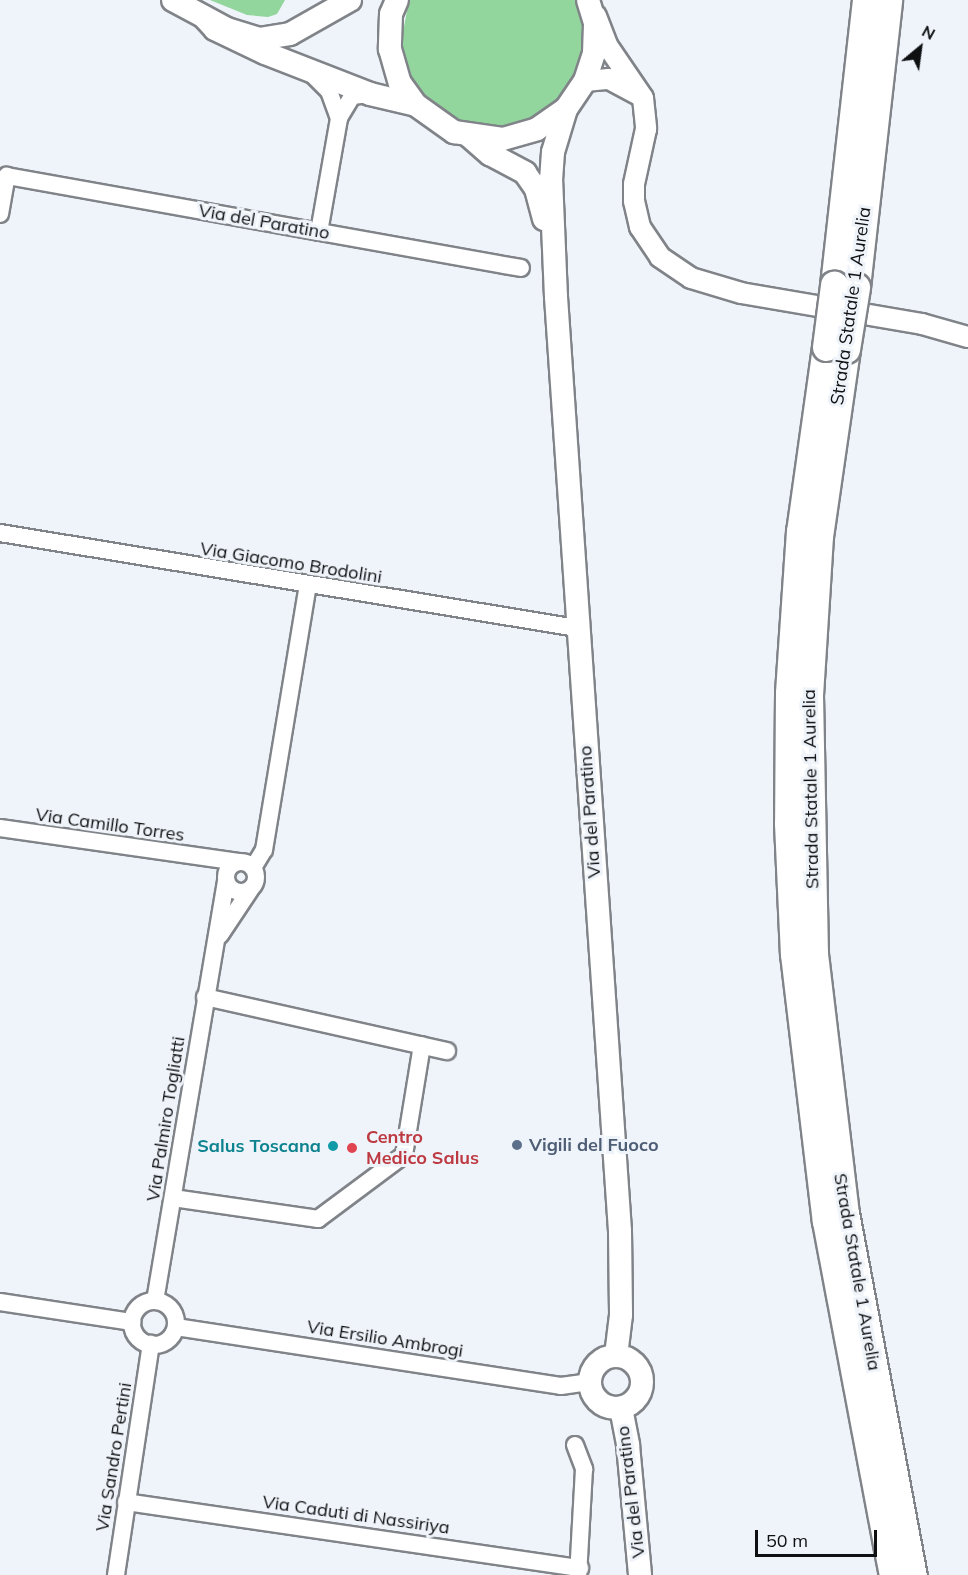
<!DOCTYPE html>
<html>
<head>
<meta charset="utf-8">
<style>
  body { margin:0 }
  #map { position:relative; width:968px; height:1575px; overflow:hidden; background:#eff4fa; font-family:Mulish,sans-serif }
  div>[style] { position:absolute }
  .green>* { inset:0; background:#92d59d }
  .roads { filter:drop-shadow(2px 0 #808489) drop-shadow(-2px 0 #808489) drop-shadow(0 2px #808489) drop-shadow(0 -2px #808489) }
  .minor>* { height:16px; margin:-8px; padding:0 8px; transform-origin:8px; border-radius:8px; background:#fff }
  .minor>.ring { margin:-8px; padding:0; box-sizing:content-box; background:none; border:16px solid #fff; border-radius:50% }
  .tertiary>* { height:20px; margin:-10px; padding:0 10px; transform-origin:10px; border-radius:10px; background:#fff }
  .secondary>* { height:22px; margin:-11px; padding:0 11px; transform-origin:11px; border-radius:11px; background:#fff }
  .secondary>.ring { margin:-11px; padding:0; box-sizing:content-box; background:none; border:22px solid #fff; border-radius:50% }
  .trunk>* { height:27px; margin:-13.5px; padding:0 13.5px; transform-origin:13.5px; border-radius:13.5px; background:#fff }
  .bridges { filter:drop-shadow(2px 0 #808489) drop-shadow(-2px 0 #808489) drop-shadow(0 2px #808489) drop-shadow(0 -2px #808489) }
  .trunk-bridge>* { height:27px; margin:-13.5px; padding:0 13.5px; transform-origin:13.5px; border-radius:13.5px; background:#fff }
  .dots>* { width:16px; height:16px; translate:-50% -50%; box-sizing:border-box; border:3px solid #eff4fa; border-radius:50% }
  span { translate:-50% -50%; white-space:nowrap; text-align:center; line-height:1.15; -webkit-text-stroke:6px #eff4fa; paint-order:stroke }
  .street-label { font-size:18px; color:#0e1012 }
  .health-label { font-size:18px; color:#be3a42; font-weight:700 }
  .left { translate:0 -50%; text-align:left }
  .service-label { font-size:18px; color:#4e5e75; font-weight:700 }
  .culture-label { font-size:18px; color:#0d838f; font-weight:700 }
  .right { translate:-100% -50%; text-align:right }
  .north { position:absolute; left:890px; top:18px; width:60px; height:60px; -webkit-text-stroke:4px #eff4fa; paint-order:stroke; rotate:29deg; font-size:16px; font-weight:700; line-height:24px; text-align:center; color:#0e1012 }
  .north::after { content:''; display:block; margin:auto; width:21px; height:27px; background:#0e1012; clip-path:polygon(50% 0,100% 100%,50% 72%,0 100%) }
  .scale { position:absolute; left:755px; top:1530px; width:122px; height:27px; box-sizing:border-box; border:3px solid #0e1012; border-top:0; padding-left:8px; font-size:18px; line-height:21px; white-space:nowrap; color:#0e1012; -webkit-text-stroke:4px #eff4fa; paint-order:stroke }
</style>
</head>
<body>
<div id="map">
  <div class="green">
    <div style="clip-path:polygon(210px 0,285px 0,277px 14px,268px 17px,247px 15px)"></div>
    <div style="clip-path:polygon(409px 0,577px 0,584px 19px,583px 65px,560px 104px,521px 127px,476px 130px,435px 110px,414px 87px,401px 43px)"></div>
  </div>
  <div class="roads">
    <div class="minor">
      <div style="left:312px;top:74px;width:24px;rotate:45deg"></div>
      <div style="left:329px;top:91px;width:29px;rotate:70deg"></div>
      <div style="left:0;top:214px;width:39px;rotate:-80deg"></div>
      <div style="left:7px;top:176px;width:522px;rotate:10.15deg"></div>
      <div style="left:319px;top:232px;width:116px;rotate:-80deg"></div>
      <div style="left:339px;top:118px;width:26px;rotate:-59deg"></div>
      <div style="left:352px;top:96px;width:18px;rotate:-6deg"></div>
      <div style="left:0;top:533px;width:585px;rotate:9.35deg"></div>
      <div style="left:0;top:828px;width:241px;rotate:8.1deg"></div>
      <div class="ring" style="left:226px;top:862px;width:14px;height:14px"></div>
      <div style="left:253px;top:868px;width:21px;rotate:-59deg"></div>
      <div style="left:264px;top:850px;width:269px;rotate:-80.6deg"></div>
      <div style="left:220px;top:935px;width:54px;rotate:-56.3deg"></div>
      <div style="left:205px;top:997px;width:248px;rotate:12.6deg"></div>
      <div style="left:173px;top:1198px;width:147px;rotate:8.2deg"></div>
      <div style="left:318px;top:1219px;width:107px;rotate:-36.7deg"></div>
      <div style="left:404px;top:1155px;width:111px;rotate:-80.7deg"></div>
      <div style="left:155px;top:1301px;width:426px;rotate:-80.4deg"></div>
      <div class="ring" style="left:132px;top:1301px;width:28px;height:28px"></div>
      <div style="left:0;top:1302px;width:134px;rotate:8.6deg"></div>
      <div style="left:176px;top:1327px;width:389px;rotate:8.7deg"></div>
      <div style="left:561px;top:1386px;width:28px;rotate:-8deg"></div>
      <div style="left:575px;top:1445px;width:26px;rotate:69deg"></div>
      <div style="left:584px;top:1469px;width:106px;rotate:93.2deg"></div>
      <div style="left:126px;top:1502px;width:459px;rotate:8.3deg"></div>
      <div style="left:116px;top:1575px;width:234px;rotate:-81.4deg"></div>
    </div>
    <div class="tertiary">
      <div style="left:596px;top:16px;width:31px;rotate:69deg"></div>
      <div style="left:607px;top:45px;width:64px;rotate:55.8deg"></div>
      <div style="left:643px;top:98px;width:31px;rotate:84deg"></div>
      <div style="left:646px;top:129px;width:56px;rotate:102.3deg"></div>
      <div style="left:634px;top:184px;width:17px;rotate:90deg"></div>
      <div style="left:634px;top:201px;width:27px;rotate:77deg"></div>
      <div style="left:640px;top:227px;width:36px;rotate:56deg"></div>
      <div style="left:660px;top:257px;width:37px;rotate:34deg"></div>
      <div style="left:691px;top:278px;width:52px;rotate:16.7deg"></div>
      <div style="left:741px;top:293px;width:184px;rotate:9.7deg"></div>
      <div style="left:922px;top:324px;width:48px;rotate:15.8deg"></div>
      <div style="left:585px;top:81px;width:24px;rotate:-5deg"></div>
      <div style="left:609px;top:79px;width:36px;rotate:28deg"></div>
    </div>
    <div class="secondary">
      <div style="left:173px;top:0;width:61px;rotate:28.2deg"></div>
      <div style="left:227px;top:29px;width:34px;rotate:17deg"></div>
      <div style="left:259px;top:39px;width:31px;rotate:-9deg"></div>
      <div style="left:290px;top:34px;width:69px;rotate:-29.5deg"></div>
      <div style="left:397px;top:0;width:15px;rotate:113deg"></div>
      <div style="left:391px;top:14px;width:35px;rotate:92deg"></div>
      <div style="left:390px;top:49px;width:35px;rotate:74deg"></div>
      <div style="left:400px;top:83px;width:27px;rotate:54deg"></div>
      <div style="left:416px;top:105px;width:47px;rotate:35.4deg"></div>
      <div style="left:454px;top:132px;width:49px;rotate:8.1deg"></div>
      <div style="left:503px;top:139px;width:35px;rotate:-16deg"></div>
      <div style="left:537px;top:129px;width:35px;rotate:-35deg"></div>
      <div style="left:566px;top:109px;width:34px;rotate:-56deg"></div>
      <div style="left:585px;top:81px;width:29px;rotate:-72deg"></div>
      <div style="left:594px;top:53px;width:30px;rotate:-88deg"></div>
      <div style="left:595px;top:23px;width:24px;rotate:-107deg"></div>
      <div style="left:204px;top:17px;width:16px;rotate:47deg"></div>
      <div style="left:215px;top:29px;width:55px;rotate:25.6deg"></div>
      <div style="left:265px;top:53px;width:113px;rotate:21.3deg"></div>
      <div style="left:370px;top:94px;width:47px;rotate:13.4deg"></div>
      <div style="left:566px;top:109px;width:45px;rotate:106.8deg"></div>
      <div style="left:553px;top:152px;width:26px;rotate:94deg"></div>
      <div style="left:551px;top:178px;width:119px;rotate:87.6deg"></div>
      <div style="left:556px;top:297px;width:936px;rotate:86.08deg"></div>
      <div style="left:620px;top:1231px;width:84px;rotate:89.3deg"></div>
      <div style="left:621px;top:1315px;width:41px;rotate:97deg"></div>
      <div style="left:469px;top:136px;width:28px;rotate:41deg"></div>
      <div style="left:490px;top:154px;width:40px;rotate:28deg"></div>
      <div style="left:525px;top:173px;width:19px;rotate:55deg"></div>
      <div style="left:536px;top:189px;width:31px;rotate:75deg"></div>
      <div class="ring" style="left:590px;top:1356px;width:30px;height:30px"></div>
      <div style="left:621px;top:1408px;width:38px;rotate:79deg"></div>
      <div style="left:628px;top:1445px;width:131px;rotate:84.7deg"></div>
    </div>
    <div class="trunk">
      <div style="left:834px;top:285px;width:287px;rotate:-83.6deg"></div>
      <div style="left:856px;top:287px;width:289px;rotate:-83.6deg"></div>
      <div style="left:826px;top:347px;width:186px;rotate:98deg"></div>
      <div style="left:800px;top:531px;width:162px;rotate:93.9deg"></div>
      <div style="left:789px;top:693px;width:130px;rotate:90.4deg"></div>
      <div style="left:788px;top:823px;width:131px;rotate:87.4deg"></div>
      <div style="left:794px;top:954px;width:269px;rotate:83.2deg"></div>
      <div style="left:826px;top:1221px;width:360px;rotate:79.3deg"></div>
      <div style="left:846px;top:349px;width:189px;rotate:98.2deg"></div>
      <div style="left:819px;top:536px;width:159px;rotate:93.6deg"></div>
      <div style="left:809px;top:695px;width:259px;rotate:88.9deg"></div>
      <div style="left:814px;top:954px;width:261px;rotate:83.2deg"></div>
      <div style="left:845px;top:1213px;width:368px;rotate:79.4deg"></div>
    </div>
  </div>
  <div class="bridges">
    <div class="trunk-bridge">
      <div style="left:826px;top:347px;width:63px;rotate:-82.6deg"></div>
      <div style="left:846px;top:349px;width:63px;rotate:-80.8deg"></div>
    </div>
  </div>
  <div class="dots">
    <div style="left:517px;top:1145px;background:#5c6f8a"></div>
    <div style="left:333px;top:1146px;background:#0f9aa8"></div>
    <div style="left:352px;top:1148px;background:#e0444e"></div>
  </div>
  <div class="street-label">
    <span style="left:264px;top:222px;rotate:10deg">Via del Paratino</span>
    <span style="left:851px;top:306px;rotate:-82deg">Strada Statale 1 Aurelia</span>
    <span style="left:291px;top:563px;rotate:9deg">Via Giacomo Brodolini</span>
    <span style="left:811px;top:789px;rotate:-91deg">Strada Statale 1 Aurelia</span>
    <span style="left:590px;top:812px;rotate:-94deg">Via del Paratino</span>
    <span style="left:110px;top:825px;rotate:8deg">Via Camillo Torres</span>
    <span style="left:166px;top:1119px;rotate:-81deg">Via Palmiro Togliatti</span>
    <span style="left:857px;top:1272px;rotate:80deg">Strada Statale 1 Aurelia</span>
    <span style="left:385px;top:1339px;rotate:9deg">Via Ersilio Ambrogi</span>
    <span style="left:114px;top:1457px;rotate:-81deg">Via Sandro Pertini</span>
    <span style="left:631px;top:1492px;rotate:-97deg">Via del Paratino</span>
    <span style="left:356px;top:1515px;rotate:8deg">Via Caduti di Nassiriya</span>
  </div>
  <div class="health-label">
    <span class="left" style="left:366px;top:1148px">Centro<br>Medico Salus</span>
  </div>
  <div class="service-label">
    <span class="left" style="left:529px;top:1145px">Vigili del Fuoco</span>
  </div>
  <div class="culture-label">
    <span class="right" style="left:321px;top:1146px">Salus Toscana</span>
  </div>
  <div class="north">N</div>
  <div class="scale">50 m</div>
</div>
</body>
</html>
